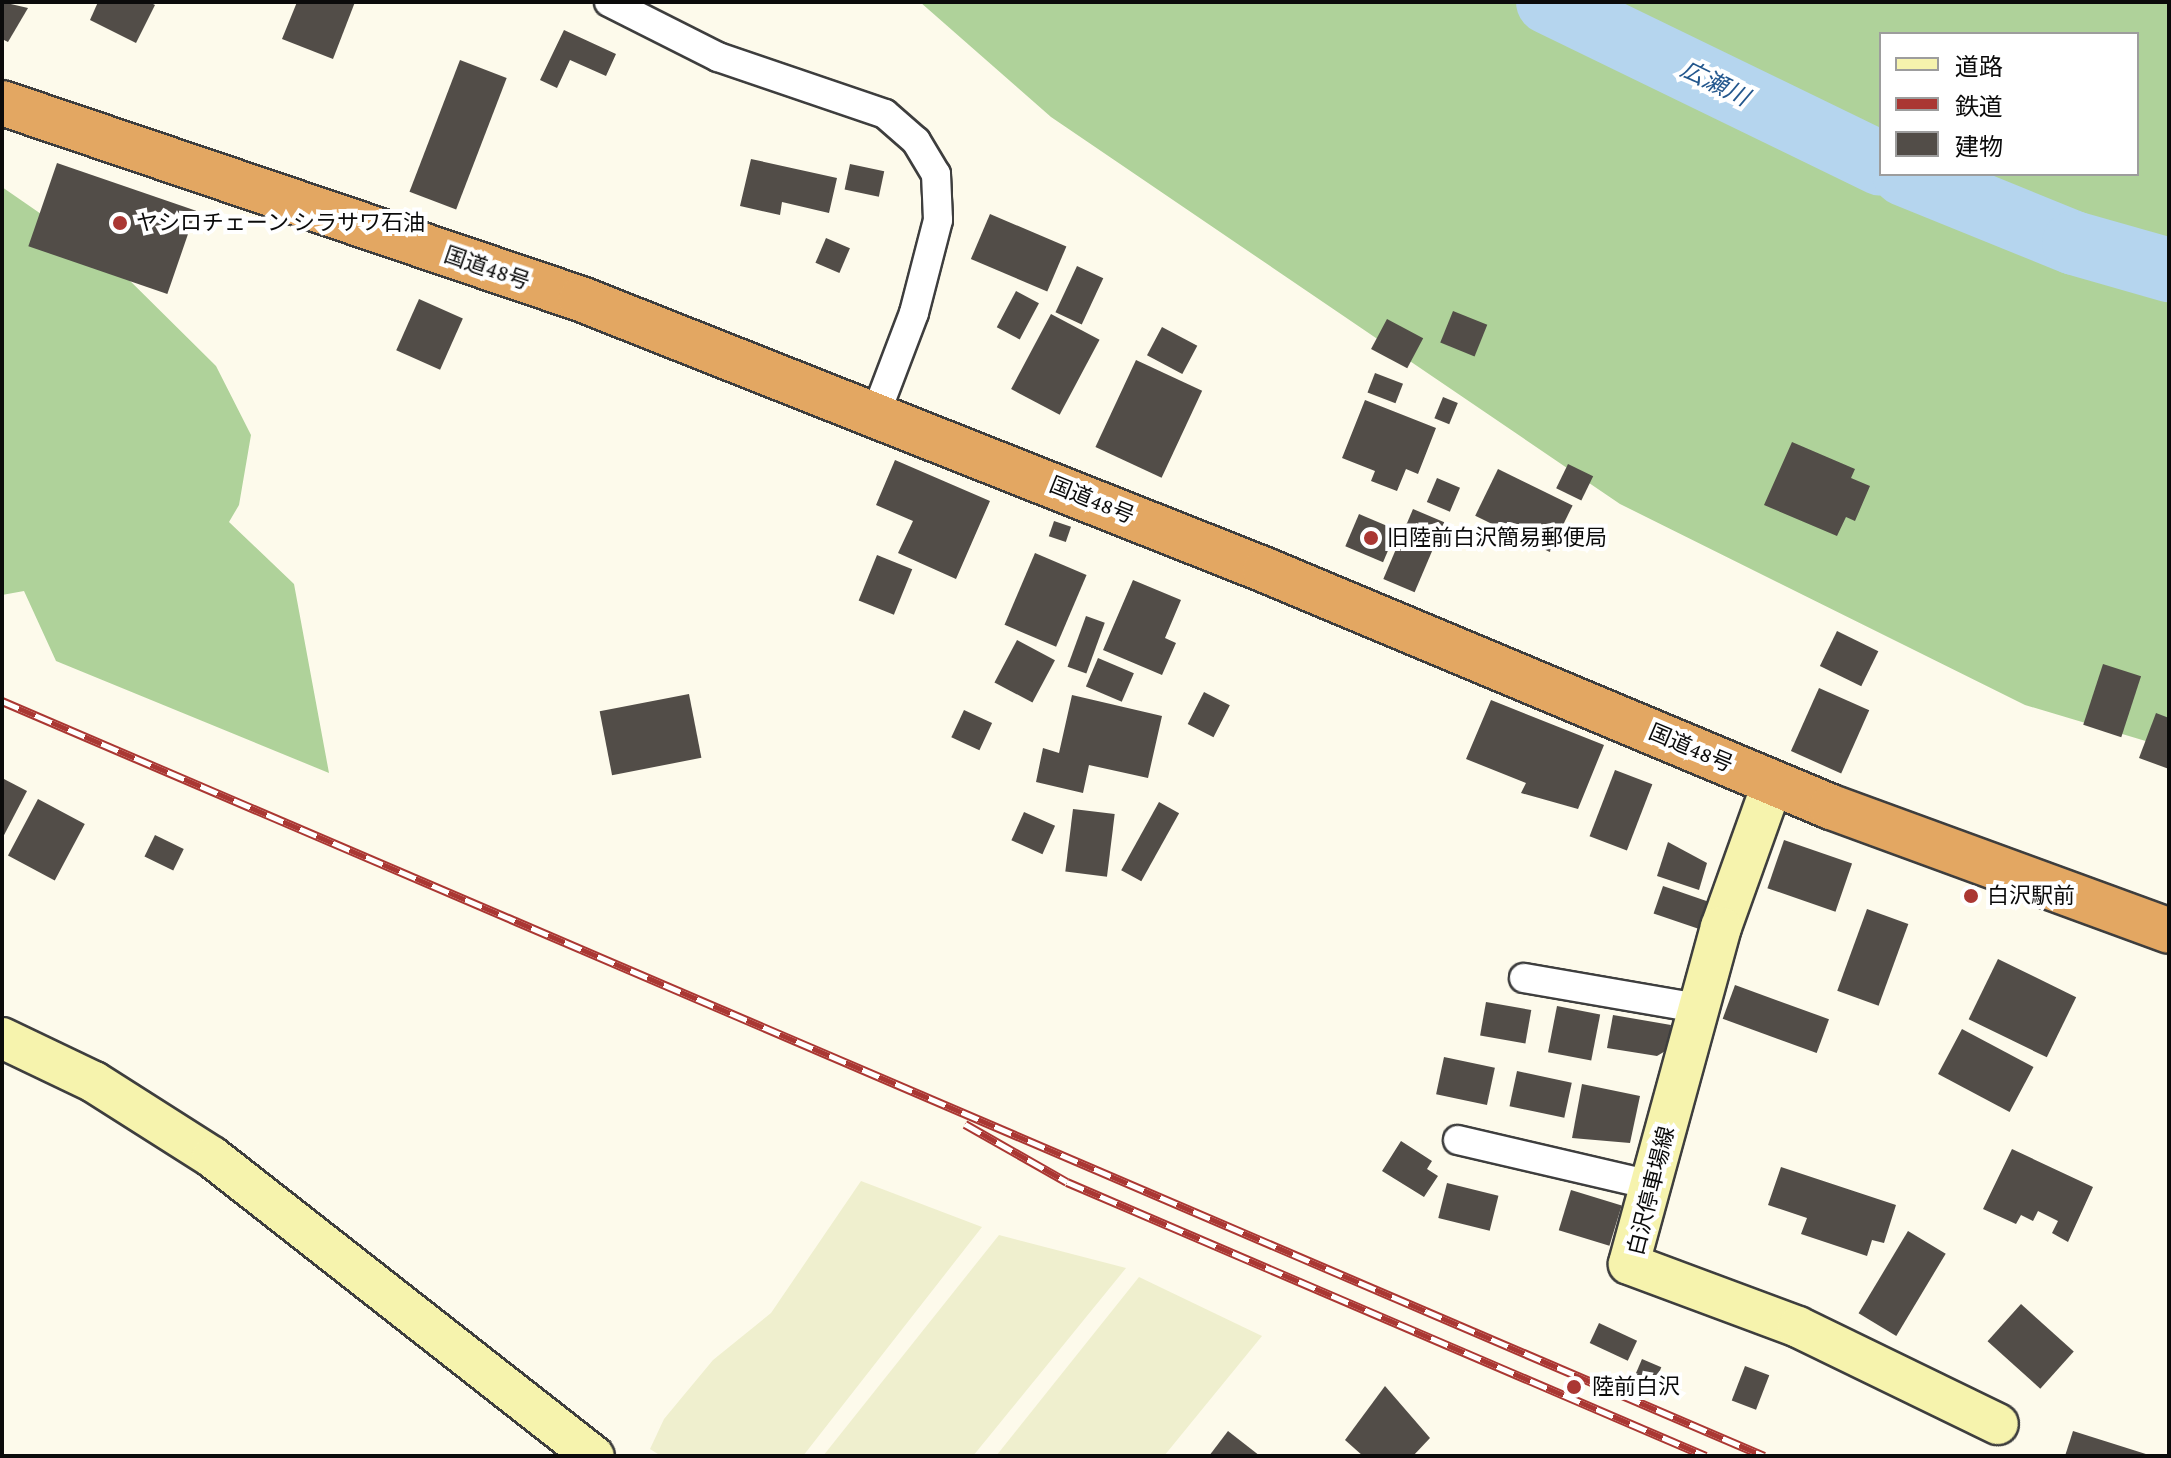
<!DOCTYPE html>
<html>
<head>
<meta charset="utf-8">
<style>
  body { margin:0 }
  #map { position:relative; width:2171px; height:1458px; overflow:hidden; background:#fdfaeb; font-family:"Crimson Pro","Noto Sans JP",serif }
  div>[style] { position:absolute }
  .farmland>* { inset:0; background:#efefce }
  .forest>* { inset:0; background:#afd29a }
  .river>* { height:64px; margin:-32px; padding:0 32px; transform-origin:32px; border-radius:32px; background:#b5d5ee }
  .building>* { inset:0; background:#524d48; transform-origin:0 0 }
  .roads { filter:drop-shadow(2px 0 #3e3e3e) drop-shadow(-2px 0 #3e3e3e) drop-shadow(0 2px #3e3e3e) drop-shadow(0 -2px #3e3e3e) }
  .street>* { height:28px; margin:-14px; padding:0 14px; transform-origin:14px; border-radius:14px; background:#fff }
  .secondary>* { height:40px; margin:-20px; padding:0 20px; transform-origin:20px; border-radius:20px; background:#f6f3ad }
  .highway>* { height:44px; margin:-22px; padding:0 22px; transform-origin:22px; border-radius:22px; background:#e3a762 }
  .rail>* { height:9px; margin-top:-4.5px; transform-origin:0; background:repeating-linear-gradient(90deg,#fff 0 18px,#aa3733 0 36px); box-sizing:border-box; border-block:2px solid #aa3733 }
  .dots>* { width:22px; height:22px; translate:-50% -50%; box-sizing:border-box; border:4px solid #fff; border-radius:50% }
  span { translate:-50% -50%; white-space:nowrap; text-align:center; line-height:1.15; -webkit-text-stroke:8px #fff; paint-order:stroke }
  .poi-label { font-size:22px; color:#0b0b0b }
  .left { translate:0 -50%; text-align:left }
  .street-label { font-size:22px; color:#0b0b0b }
  .water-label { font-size:24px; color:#23578d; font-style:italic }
  .frame { position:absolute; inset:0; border:4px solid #0b0b0b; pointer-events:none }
  .legend { position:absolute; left:1879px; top:32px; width:260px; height:144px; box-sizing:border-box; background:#fff; border:2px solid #9d9d9d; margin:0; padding:10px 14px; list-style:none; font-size:24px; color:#0b0b0b }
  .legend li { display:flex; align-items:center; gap:16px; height:40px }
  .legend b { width:40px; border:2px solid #9d9d9d }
</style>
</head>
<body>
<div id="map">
  <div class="farmland">
    <div style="clip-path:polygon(861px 1181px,982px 1227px,803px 1456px,661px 1456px,650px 1449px,664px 1419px,713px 1360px,771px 1313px)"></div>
    <div style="clip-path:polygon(999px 1235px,1126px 1268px,973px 1456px,823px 1456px)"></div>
    <div style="clip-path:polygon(1139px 1277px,1262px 1336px,1164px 1456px,996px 1456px)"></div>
  </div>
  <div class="forest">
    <div style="clip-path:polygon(evenodd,920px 2px,2169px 2px,2169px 748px,2025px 705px,1620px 504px,1051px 117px,920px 2px,1881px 34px,2137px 34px,2137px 174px,1881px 174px,1881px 34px)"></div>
    <div style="clip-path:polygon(2px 187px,112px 263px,216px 366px,251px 435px,239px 505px,229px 522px,294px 584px,329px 773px,56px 661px,24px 591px,2px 595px)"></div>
  </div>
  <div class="river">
    <div style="left:1548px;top:2px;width:370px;rotate:25.9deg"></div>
    <div style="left:1904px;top:174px;width:183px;rotate:22.1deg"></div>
    <div style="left:2074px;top:243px;width:99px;rotate:15.9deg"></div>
  </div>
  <div class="building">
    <div style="clip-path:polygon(2px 2px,28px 8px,8px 42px,2px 39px)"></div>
    <div style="clip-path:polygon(98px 2px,149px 2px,155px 5px,136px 43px,90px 20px)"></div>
    <div style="clip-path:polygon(297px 2px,355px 2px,333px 59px,282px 39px)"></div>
    <div style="clip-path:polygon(564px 30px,616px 54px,606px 76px,570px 60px,557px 88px,540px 80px)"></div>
    <div style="left:460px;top:60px;width:50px;height:141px;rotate:21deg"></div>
    <div style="clip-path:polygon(751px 159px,837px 178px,829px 213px,782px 202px,780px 215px,740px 206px)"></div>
    <div style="left:57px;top:163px;width:147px;height:88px;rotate:19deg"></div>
    <div style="left:850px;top:164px;width:35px;height:26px;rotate:12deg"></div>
    <div style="left:990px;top:214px;width:83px;height:49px;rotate:23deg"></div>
    <div style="left:826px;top:238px;width:26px;height:27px;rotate:23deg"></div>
    <div style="left:1077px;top:266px;width:29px;height:51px;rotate:25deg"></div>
    <div style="left:1016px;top:291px;width:26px;height:41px;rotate:28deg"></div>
    <div style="left:419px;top:299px;width:48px;height:56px;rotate:24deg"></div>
    <div style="left:1453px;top:311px;width:37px;height:34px;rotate:22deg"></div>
    <div style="left:1051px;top:314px;width:55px;height:85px;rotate:28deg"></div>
    <div style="left:1387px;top:319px;width:41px;height:34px;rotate:28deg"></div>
    <div style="left:1162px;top:327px;width:40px;height:32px;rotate:28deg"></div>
    <div style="left:1136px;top:360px;width:73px;height:96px;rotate:25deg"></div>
    <div style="left:1375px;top:373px;width:30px;height:21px;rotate:21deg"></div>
    <div style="left:1443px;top:397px;width:16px;height:23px;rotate:22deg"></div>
    <div style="clip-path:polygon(1365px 400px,1436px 428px,1418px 474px,1406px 469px,1397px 491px,1371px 481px,1375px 471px,1342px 458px)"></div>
    <div style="clip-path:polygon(1792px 442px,1855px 469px,1851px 478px,1870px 486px,1855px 521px,1846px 517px,1837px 536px,1764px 505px)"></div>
    <div style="clip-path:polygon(895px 460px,990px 501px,956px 579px,898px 553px,913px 521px,876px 505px)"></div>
    <div style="left:1568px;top:464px;width:28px;height:27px;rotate:26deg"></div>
    <div style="left:1498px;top:469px;width:83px;height:52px;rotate:26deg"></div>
    <div style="left:1437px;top:478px;width:25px;height:26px;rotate:23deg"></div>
    <div style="left:1413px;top:509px;width:34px;height:76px;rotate:23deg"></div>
    <div style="left:1359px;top:514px;width:41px;height:35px;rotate:23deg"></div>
    <div style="left:1054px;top:521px;width:18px;height:16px;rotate:19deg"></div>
    <div style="left:1035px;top:553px;width:56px;height:78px;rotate:23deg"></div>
    <div style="left:877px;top:555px;width:38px;height:49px;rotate:22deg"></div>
    <div style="clip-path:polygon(1133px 580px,1181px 600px,1165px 638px,1176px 643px,1162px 675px,1103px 650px)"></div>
    <div style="left:1086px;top:616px;width:20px;height:54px;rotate:20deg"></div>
    <div style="left:1837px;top:631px;width:46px;height:39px;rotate:26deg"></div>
    <div style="left:1017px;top:640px;width:43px;height:48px;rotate:28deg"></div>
    <div style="left:1098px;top:658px;width:39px;height:31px;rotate:23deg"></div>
    <div style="left:2103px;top:664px;width:40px;height:64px;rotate:18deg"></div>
    <div style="left:1819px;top:688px;width:55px;height:69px;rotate:24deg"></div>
    <div style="left:1204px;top:692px;width:29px;height:36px;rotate:27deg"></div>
    <div style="left:689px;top:694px;width:65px;height:91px;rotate:79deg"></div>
    <div style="clip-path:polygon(1072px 695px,1162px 716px,1148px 778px,1089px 765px,1083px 793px,1036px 782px,1043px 748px,1059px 753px)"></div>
    <div style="clip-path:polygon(1491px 700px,1604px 745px,1578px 809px,1521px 793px,1526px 783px,1466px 759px)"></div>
    <div style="left:964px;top:710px;width:31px;height:30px;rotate:25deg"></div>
    <div style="clip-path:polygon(2156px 713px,2169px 718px,2169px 769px,2139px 758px)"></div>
    <div style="left:1615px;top:770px;width:40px;height:71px;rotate:21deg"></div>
    <div style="clip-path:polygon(2px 778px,27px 791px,2px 839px)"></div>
    <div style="left:38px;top:799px;width:53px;height:64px;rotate:28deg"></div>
    <div style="left:1159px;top:802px;width:23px;height:78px;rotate:29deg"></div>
    <div style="left:1073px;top:809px;width:42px;height:63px;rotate:7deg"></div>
    <div style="left:1024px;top:812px;width:34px;height:31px;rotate:24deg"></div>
    <div style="left:155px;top:835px;width:32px;height:24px;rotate:26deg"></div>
    <div style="left:1784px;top:840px;width:72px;height:51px;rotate:19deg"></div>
    <div style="clip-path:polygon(1668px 842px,1707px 863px,1699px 890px,1657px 876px)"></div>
    <div style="left:1663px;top:886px;width:49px;height:29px;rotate:19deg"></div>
    <div style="left:1867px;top:909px;width:44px;height:87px;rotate:20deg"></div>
    <div style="left:1998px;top:959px;width:87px;height:67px;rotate:26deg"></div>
    <div style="left:1735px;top:985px;width:100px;height:36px;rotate:20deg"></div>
    <div style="left:1486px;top:1002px;width:46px;height:34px;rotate:10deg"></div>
    <div style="left:1557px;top:1006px;width:44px;height:47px;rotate:11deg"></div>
    <div style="clip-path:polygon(1613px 1015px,1671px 1025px,1667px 1050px,1657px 1056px,1607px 1048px)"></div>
    <div style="left:1962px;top:1029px;width:81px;height:51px;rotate:28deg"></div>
    <div style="left:1444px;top:1057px;width:52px;height:38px;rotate:12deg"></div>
    <div style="left:1517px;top:1071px;width:56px;height:36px;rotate:12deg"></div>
    <div style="clip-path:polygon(1582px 1084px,1640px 1096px,1630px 1143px,1572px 1138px)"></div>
    <div style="clip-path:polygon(1401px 1141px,1432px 1161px,1427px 1169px,1438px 1176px,1424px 1197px,1382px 1171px)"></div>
    <div style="clip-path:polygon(2012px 1149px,2093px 1187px,2068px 1242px,2052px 1233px,2058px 1221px,2038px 1211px,2033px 1221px,2021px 1215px,2016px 1224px,1983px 1209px)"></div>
    <div style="clip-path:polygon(1781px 1167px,1896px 1205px,1884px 1243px,1872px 1240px,1867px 1256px,1801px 1234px,1807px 1218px,1768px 1205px)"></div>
    <div style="left:1447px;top:1183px;width:53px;height:36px;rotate:14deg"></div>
    <div style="left:1571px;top:1190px;width:53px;height:42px;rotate:17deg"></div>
    <div style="left:1908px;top:1231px;width:44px;height:96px;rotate:31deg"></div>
    <div style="left:2021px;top:1304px;width:71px;height:50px;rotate:42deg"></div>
    <div style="left:1599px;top:1323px;width:42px;height:22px;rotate:25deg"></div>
    <div style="left:1642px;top:1359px;width:21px;height:21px;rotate:23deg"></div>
    <div style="left:1745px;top:1366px;width:26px;height:37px;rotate:21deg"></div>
    <div style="clip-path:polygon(1385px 1386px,1430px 1438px,1413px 1456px,1363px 1456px,1345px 1440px)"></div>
    <div style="clip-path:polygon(1228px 1431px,1260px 1456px,1209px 1456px)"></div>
    <div style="clip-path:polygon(2073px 1431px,2149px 1455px,2149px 1456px,2065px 1456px)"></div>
  </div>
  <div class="roads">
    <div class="street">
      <div style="left:609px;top:2px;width:122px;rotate:26.8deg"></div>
      <div style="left:718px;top:57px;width:176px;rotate:18.8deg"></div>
      <div style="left:885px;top:114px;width:41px;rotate:41.1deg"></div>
      <div style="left:916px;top:141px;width:39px;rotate:59deg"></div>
      <div style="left:936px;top:174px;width:46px;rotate:87.5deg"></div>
      <div style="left:938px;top:220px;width:96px;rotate:104.5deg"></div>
      <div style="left:914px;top:313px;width:107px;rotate:110.8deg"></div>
      <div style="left:1524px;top:978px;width:176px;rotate:9.8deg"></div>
      <div style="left:1458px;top:1140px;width:198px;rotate:13.1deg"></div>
    </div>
    <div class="secondary">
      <div style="left:1773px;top:782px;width:154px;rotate:109.7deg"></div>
      <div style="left:1721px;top:927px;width:349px;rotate:105.3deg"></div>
      <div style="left:1629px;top:1264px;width:180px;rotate:20.4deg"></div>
      <div style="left:1798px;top:1327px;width:222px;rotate:25.9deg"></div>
      <div style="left:2px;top:1038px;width:102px;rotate:25.6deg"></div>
      <div style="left:94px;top:1082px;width:140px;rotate:32.4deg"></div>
      <div style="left:212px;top:1157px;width:485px;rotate:38.1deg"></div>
    </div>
    <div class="highway">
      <div style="left:2px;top:103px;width:611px;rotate:18.7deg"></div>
      <div style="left:581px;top:299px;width:736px;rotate:21.61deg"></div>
      <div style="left:1265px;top:570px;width:614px;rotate:22.72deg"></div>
      <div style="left:1831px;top:807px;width:360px;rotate:20.1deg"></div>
    </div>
  </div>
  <div class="rail">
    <div style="left:2px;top:701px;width:1917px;rotate:23.19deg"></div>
    <div style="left:965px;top:1124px;width:117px;rotate:29.6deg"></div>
    <div style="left:1067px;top:1182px;width:695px;rotate:23.21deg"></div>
  </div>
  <div class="dots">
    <div style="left:120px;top:223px;background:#aa3733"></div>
    <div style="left:1371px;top:538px;background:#aa3733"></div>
    <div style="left:1971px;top:896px;background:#aa3733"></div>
    <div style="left:1574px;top:1387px;background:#aa3733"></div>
  </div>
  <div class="poi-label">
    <span class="left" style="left:136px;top:223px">ヤシロチェーン シラサワ石油</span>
    <span class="left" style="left:1387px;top:538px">旧陸前白沢簡易郵便局</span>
    <span class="left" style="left:1987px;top:896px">白沢駅前</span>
    <span class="left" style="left:1592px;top:1387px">陸前白沢</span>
  </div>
  <div class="street-label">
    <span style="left:487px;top:268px;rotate:19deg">国道48号</span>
    <span style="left:1092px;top:500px;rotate:22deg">国道48号</span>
    <span style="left:1691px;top:748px;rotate:23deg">国道48号</span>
    <span style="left:1651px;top:1191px;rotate:-76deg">白沢停車場線</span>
  </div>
  <div class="water-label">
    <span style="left:1715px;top:83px;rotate:26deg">広瀬川</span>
  </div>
  <div class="frame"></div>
  <ul class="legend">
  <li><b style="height:10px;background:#f6f3ad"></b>道路</li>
  <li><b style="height:10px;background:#aa3733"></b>鉄道</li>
  <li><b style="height:22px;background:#524d48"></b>建物</li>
  </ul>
</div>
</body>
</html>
